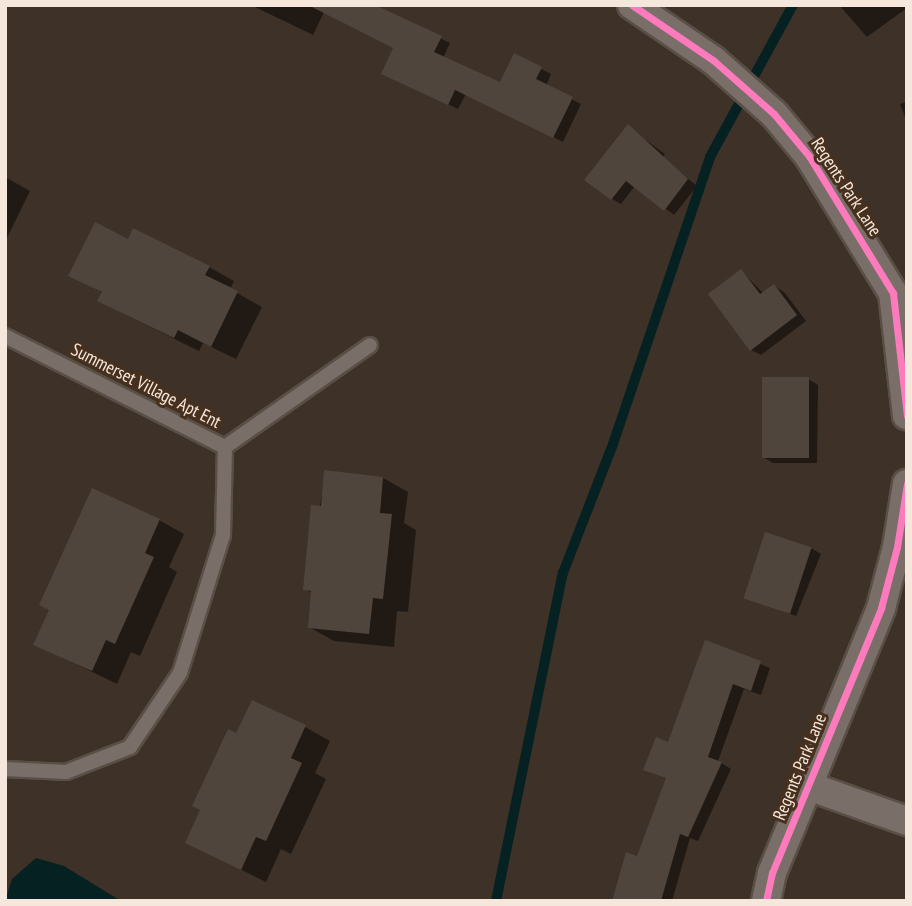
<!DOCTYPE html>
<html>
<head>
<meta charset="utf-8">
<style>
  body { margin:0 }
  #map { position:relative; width:912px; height:906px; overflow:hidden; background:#3e3127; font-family:"PT Sans Narrow",sans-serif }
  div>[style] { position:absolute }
  .water>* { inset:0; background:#062122 }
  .shadow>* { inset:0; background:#0007 }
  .stream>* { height:10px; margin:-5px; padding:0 5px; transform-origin:5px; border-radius:5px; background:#062122 }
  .building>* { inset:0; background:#50453d; transform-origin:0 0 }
  .roads { filter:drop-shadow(2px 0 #5a4f46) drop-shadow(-2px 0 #5a4f46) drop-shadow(0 2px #5a4f46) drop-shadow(0 -2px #5a4f46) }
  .service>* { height:14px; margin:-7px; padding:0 7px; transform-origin:7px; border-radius:7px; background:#796f68 }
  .minor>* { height:28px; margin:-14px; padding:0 14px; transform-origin:14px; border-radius:14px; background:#796f68 }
  .cycleway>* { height:7px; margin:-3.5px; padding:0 3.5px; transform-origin:3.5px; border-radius:3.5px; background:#fd7abc }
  span { translate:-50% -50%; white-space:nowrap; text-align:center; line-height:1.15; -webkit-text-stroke:6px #47301e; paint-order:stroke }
  .street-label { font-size:18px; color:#f6e7dc }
  .frame { position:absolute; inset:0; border:7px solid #f6e7dc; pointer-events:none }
</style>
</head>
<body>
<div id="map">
  <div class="water">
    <div style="clip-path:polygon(36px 858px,64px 866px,121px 901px,5px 901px,12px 879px)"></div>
  </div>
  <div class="shadow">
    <div style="clip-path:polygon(251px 5px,382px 5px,380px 9px,450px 43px,443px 58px,501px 85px,515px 56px,551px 74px,546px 86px,581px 104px,563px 142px,466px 94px,458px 109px,393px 78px,395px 48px,324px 12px,313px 35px)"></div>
    <div style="clip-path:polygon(839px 5px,907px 5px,907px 8px,867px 37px)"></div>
    <div style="clip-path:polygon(907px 102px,907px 122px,900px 104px)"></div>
    <div style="clip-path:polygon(628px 127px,665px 154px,662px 158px,697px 186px,674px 215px,635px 186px,621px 204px,612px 199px)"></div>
    <div style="clip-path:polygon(5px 177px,30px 191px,5px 242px)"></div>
    <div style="clip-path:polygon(128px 241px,209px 267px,234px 281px,230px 289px,262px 307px,236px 359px,203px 343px,199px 351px,124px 314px,100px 300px,103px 293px,71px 275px)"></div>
    <div style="clip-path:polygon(741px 271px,764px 294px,774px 286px,784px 292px,806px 321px,761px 355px,751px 350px)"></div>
    <div style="clip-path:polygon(808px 379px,818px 385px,817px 463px,773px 463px,763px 457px)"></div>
    <div style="clip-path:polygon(326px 472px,383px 478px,408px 492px,404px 523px,416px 530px,408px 612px,397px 611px,394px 647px,334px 641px,309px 627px,312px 593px,305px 589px)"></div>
    <div style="clip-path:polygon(159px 520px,184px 534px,169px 567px,177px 572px,140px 656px,131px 652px,117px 684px,35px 644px)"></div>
    <div style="clip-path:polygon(811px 548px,821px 554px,796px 616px,746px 598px)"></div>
    <div style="clip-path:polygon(706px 642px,770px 668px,761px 695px,744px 689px,718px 761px,731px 769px,698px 841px,690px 838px,672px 901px,614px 901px,638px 858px,668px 779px,645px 769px,669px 744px)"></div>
    <div style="clip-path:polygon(305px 727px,330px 741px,315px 773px,326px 779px,291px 854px,281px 849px,266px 882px,187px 843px,237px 735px)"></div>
  </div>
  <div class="stream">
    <div style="left:496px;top:901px;width:335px;rotate:-78.5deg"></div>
    <div style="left:563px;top:573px;width:138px;rotate:-68.8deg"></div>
    <div style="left:613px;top:444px;width:303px;rotate:-71.3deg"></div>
    <div style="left:710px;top:157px;width:173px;rotate:-61.4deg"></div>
  </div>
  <div class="building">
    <div style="clip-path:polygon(308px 5px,375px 5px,442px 36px,434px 52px,500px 82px,514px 53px,542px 67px,536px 79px,573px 97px,553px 138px,455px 90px,448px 105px,381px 74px,393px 48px)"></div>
    <div style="clip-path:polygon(628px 124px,688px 179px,664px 211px,626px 181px,611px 200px,584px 180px)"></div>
    <div style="clip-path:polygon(95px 222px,128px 239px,133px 228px,210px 266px,205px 275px,238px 291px,211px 347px,178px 330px,174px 338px,97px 301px,102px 292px,68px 276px)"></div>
    <div style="clip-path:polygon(741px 269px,760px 294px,774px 284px,797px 315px,750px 351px,708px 294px)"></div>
    <div style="left:762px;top:377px;width:47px;height:81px"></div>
    <div style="clip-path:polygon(324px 470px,383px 477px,380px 513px,392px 514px,383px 599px,373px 598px,369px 634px,308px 628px,311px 591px,303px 590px,311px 505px,321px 506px)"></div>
    <div style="clip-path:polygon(92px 488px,160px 519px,145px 553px,154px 557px,115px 644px,106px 640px,92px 671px,33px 645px,49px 610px,39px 605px)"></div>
    <div style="left:765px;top:532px;width:49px;height:70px;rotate:18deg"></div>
    <div style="clip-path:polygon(705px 640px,761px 661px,751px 691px,733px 684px,708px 757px,722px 762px,688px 837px,680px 834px,661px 901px,612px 901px,626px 852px,637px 856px,666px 778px,643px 770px,656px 737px,668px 742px)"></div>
    <div style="clip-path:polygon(252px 700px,306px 725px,291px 758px,302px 763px,266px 841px,256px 837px,241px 870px,185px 843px,200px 810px,192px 806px,228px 729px,236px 733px)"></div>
  </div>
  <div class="roads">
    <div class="service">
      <div style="left:5px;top:336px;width:246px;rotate:26.8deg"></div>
      <div style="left:225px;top:447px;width:177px;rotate:-35.1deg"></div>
      <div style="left:5px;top:769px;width:61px;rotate:2.8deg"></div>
      <div style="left:66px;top:772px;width:69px;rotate:-21.3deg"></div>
      <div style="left:130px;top:747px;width:89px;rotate:-56deg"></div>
      <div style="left:180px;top:673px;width:145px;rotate:-72.7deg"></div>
      <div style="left:223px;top:535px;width:88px;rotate:-88.7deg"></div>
    </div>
    <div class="minor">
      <div style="left:632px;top:5px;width:98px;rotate:34.2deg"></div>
      <div style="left:713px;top:60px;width:81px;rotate:41.5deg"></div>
      <div style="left:774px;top:114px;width:55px;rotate:50.2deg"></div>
      <div style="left:809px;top:156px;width:161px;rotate:58.5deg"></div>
      <div style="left:893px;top:293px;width:123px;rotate:83.5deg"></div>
      <div style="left:811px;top:787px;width:102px;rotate:19.5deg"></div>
      <div style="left:766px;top:901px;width:29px;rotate:-78deg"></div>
      <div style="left:772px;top:873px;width:287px;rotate:-67.6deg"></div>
      <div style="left:881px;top:608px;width:63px;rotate:-75.3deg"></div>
      <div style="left:897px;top:547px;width:64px;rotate:-81deg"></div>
    </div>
  </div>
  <div class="cycleway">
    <div style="left:632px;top:5px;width:98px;rotate:34.2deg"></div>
    <div style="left:713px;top:60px;width:81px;rotate:41.5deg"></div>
    <div style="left:774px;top:114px;width:55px;rotate:50.2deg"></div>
    <div style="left:809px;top:156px;width:161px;rotate:58.5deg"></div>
    <div style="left:893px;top:293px;width:123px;rotate:83.5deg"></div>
    <div style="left:766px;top:901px;width:29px;rotate:-78deg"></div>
    <div style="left:772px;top:873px;width:287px;rotate:-67.6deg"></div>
    <div style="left:881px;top:608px;width:63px;rotate:-75.3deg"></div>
    <div style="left:897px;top:547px;width:64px;rotate:-81deg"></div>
  </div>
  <div class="street-label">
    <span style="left:846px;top:187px;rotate:57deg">Regents Park Lane</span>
    <span style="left:146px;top:386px;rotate:27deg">Summerset Village Apt Ent</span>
    <span style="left:800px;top:767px;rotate:-68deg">Regents Park Lane</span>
  </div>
  <div class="frame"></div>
</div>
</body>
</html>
